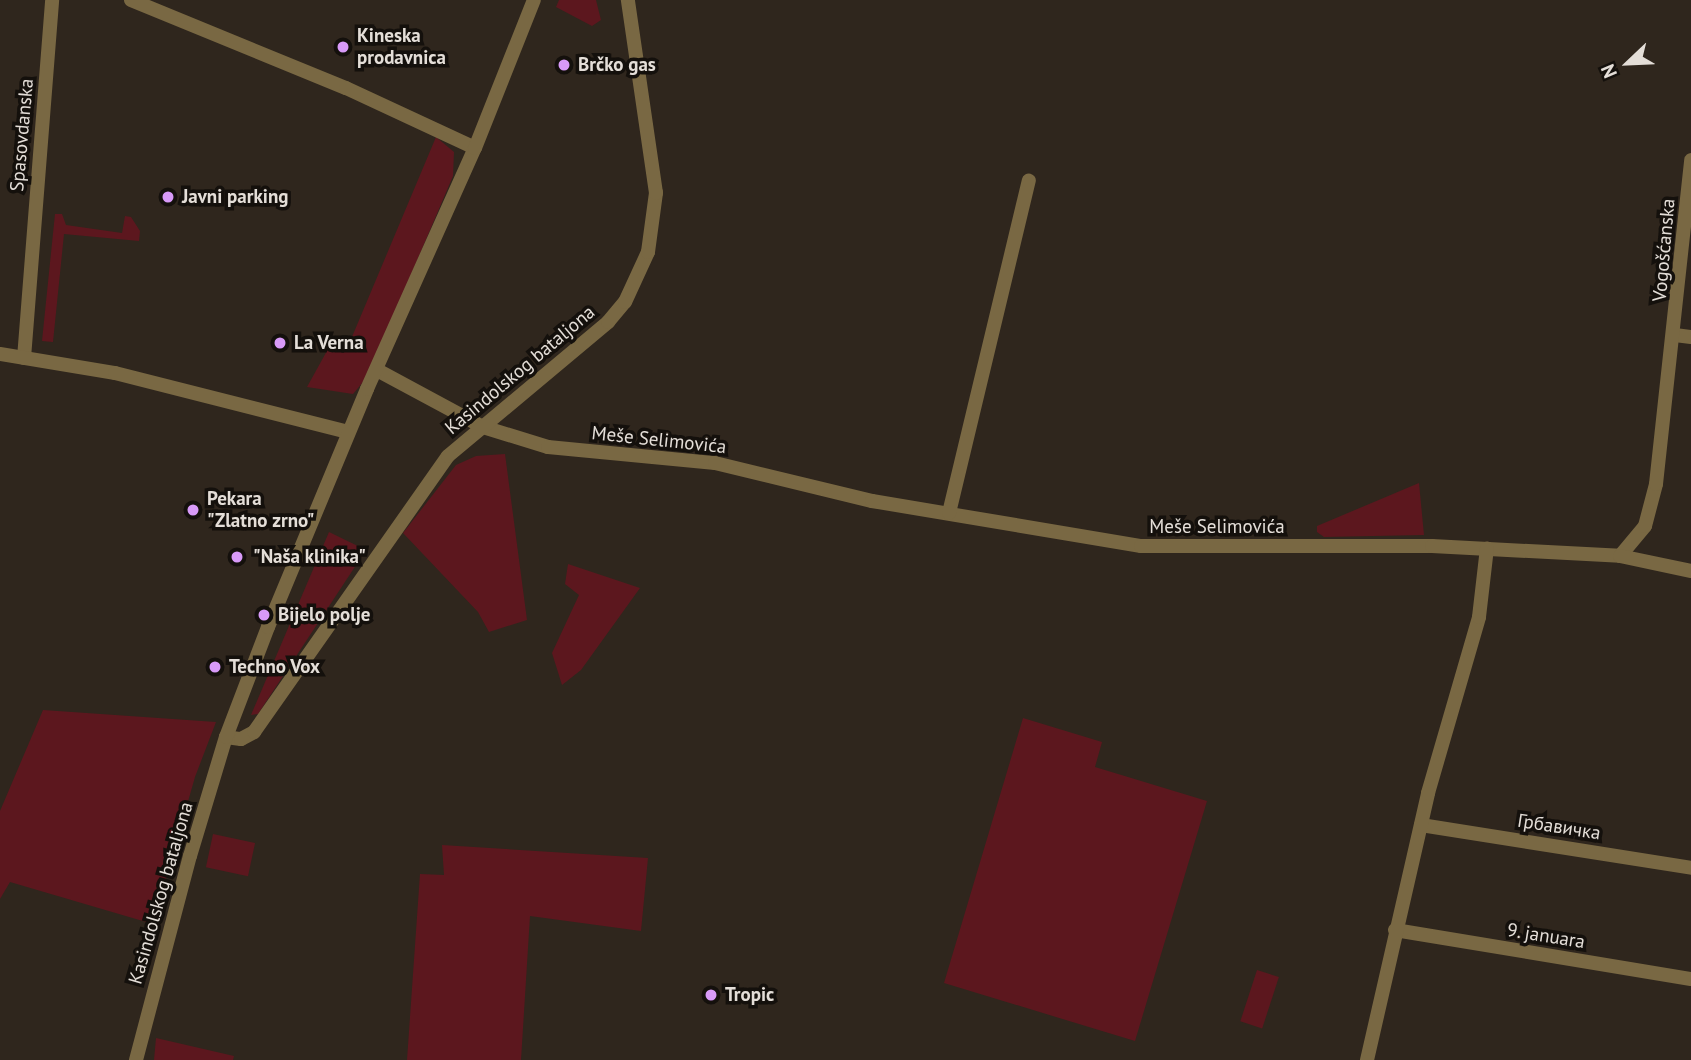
<!DOCTYPE html>
<html>
<head>
<meta charset="utf-8">
<style>
  body { margin:0 }
  #map { position:relative; width:1691px; height:1060px; overflow:hidden; background:#2f261d; font-family:"PT Sans",sans-serif }
  div>[style] { position:absolute }
  .green>* { inset:0; background:#5c171e; transform-origin:0 0 }
  .minor>* { height:14px; margin:-7px; padding:0 7px; transform-origin:7px; border-radius:7px; background:#796843 }
  .tertiary>* { height:14px; margin:-7px; padding:0 7px; transform-origin:7px; border-radius:7px; background:#796843 }
  .dots>* { width:19px; height:19px; translate:-50% -50%; box-sizing:border-box; border:4px solid #14100c; border-radius:50% }
  span { translate:-50% -50%; white-space:nowrap; text-align:center; line-height:1.15; -webkit-text-stroke:7px #14100c; paint-order:stroke }
  .poi-label { font-size:19px; color:#e4ded8; font-weight:700 }
  .left { translate:0 -50%; text-align:left }
  .street-label { font-size:19px; color:#e4ded8 }
  .north { position:absolute; left:1593px; top:28px; width:70px; height:70px; -webkit-text-stroke:5px #14100c; paint-order:stroke; rotate:247deg; font-size:19px; font-weight:700; line-height:28px; text-align:center; color:#e4ded8 }
  .north::after { content:''; display:block; margin:auto; width:24px; height:32px; background:#e4ded8; clip-path:polygon(50% 0,100% 100%,50% 72%,0 100%) }
</style>
</head>
<body>
<div id="map">
  <div class="green">
    <div style="clip-path:polygon(559px 0,596px 0,601px 20px,592px 26px,556px 7px)"></div>
    <div style="clip-path:polygon(436px 137px,454px 152px,453px 176px,368px 376px,353px 394px,307px 387px,333px 340px,349px 344px)"></div>
    <div style="clip-path:polygon(55px 214px,62px 214px,66px 225px,122px 233px,125px 216px,131px 217px,140px 231px,139px 241px,64px 234px,53px 342px,42px 341px)"></div>
    <div style="clip-path:polygon(505px 454px,527px 620px,489px 632px,478px 612px,403px 533px,456px 465px,476px 456px)"></div>
    <div style="clip-path:polygon(1419px 483px,1424px 535px,1324px 537px,1317px 532px,1317px 526px)"></div>
    <div style="clip-path:polygon(329px 532px,366px 550px,258px 714px,251px 715px)"></div>
    <div style="clip-path:polygon(568px 564px,640px 588px,581px 670px,562px 685px,552px 653px,579px 595px,565px 584px)"></div>
    <div style="clip-path:polygon(43px 710px,216px 722px,195px 777px,153px 924px,10px 882px,0 899px,0 811px)"></div>
    <div style="clip-path:polygon(1023px 718px,1102px 742px,1095px 767px,1207px 801px,1135px 1041px,944px 983px)"></div>
    <div style="left:213px;top:834px;width:43px;height:34px;rotate:12deg"></div>
    <div style="clip-path:polygon(442px 845px,648px 858px,641px 931px,530px 916px,521px 1060px,407px 1060px,420px 874px,444px 875px)"></div>
    <div style="left:1257px;top:970px;width:23px;height:54px;rotate:18deg"></div>
    <div style="clip-path:polygon(156px 1038px,234px 1056px,233px 1060px,154px 1060px)"></div>
  </div>
  <div class="minor">
    <div style="left:131px;top:0;width:232px;rotate:22.3deg"></div>
    <div style="left:346px;top:88px;width:142px;rotate:24.9deg"></div>
    <div style="left:1675px;top:335px;width:16px;rotate:7deg"></div>
    <div style="left:24px;top:358px;width:359px;rotate:-85.5deg"></div>
    <div style="left:377px;top:370px;width:120px;rotate:28.3deg"></div>
    <div style="left:483px;top:427px;width:68px;rotate:17.1deg"></div>
    <div style="left:548px;top:447px;width:168px;rotate:5.5deg"></div>
    <div style="left:715px;top:463px;width:162px;rotate:13.6deg"></div>
    <div style="left:872px;top:501px;width:273px;rotate:9.5deg"></div>
    <div style="left:1141px;top:546px;width:291px"></div>
    <div style="left:1432px;top:546px;width:188px;rotate:3deg"></div>
    <div style="left:1620px;top:556px;width:39px;rotate:-50deg"></div>
    <div style="left:1645px;top:526px;width:43px;rotate:-75.3deg"></div>
    <div style="left:1656px;top:484px;width:326px;rotate:-83.8deg"></div>
    <div style="left:949px;top:513px;width:342px;rotate:-76.5deg"></div>
    <div style="left:1620px;top:556px;width:73px;rotate:11.9deg"></div>
    <div style="left:226px;top:737px;width:15px;rotate:8deg"></div>
    <div style="left:241px;top:739px;width:15px;rotate:-28deg"></div>
    <div style="left:254px;top:732px;width:337px;rotate:-54.9deg"></div>
    <div style="left:448px;top:456px;width:209px;rotate:-39.9deg"></div>
    <div style="left:608px;top:322px;width:26px;rotate:-50deg"></div>
    <div style="left:625px;top:302px;width:55px;rotate:-65.3deg"></div>
    <div style="left:648px;top:252px;width:60px;rotate:-82.3deg"></div>
    <div style="left:656px;top:193px;width:195px;rotate:-98.3deg"></div>
    <div style="left:1421px;top:825px;width:273px;rotate:9deg"></div>
    <div style="left:1395px;top:930px;width:300px;rotate:9.4deg"></div>
    <div style="left:1367px;top:1060px;width:274px;rotate:-77.1deg"></div>
    <div style="left:1428px;top:793px;width:183px;rotate:-73.8deg"></div>
    <div style="left:1479px;top:617px;width:69px;rotate:-83.4deg"></div>
  </div>
  <div class="tertiary">
    <div style="left:0;top:354px;width:117px;rotate:9.4deg"></div>
    <div style="left:115px;top:373px;width:240px;rotate:14.2deg"></div>
    <div style="left:136px;top:1060px;width:211px;rotate:-75.2deg"></div>
    <div style="left:190px;top:856px;width:124px;rotate:-73.2deg"></div>
    <div style="left:226px;top:737px;width:118px;rotate:-69.1deg"></div>
    <div style="left:268px;top:627px;width:258px;rotate:-67.4deg"></div>
    <div style="left:367px;top:389px;width:264px;rotate:-65.9deg"></div>
    <div style="left:475px;top:148px;width:159px;rotate:-68.3deg"></div>
  </div>
  <div class="dots">
    <div style="left:343px;top:47px;background:#d89af8"></div>
    <div style="left:564px;top:65px;background:#d89af8"></div>
    <div style="left:168px;top:197px;background:#d89af8"></div>
    <div style="left:280px;top:343px;background:#d89af8"></div>
    <div style="left:193px;top:510px;background:#d89af8"></div>
    <div style="left:237px;top:557px;background:#d89af8"></div>
    <div style="left:264px;top:615px;background:#d89af8"></div>
    <div style="left:215px;top:667px;background:#d89af8"></div>
    <div style="left:711px;top:995px;background:#d89af8"></div>
  </div>
  <div class="poi-label">
    <span class="left" style="left:357px;top:47px">Kineska<br>prodavnica</span>
    <span class="left" style="left:578px;top:65px">Brčko gas</span>
    <span class="left" style="left:182px;top:197px">Javni parking</span>
    <span class="left" style="left:294px;top:343px">La Verna</span>
    <span class="left" style="left:207px;top:510px">Pekara<br>"Zlatno zrno"</span>
    <span class="left" style="left:253px;top:557px">"Naša klinika"</span>
    <span class="left" style="left:278px;top:615px">Bijelo polje</span>
    <span class="left" style="left:229px;top:667px">Techno Vox</span>
    <span class="left" style="left:725px;top:995px">Tropic</span>
  </div>
  <div class="street-label">
    <span style="left:22px;top:135px;rotate:-85deg">Spasovdanska</span>
    <span style="left:1664px;top:250px;rotate:-85deg">Vogošćanska</span>
    <span style="left:520px;top:370px;rotate:-40deg">Kasindolskog bataljona</span>
    <span style="left:659px;top:440px;rotate:6deg">Meše Selimovića</span>
    <span style="left:1217px;top:527px">Meše Selimovića</span>
    <span style="left:1559px;top:827px;rotate:9deg">Грбавичка</span>
    <span style="left:161px;top:893px;rotate:-74deg">Kasindolskog bataljona</span>
    <span style="left:1546px;top:936px;rotate:9deg">9. januara</span>
  </div>
  <div class="north">N</div>
</div>
</body>
</html>
